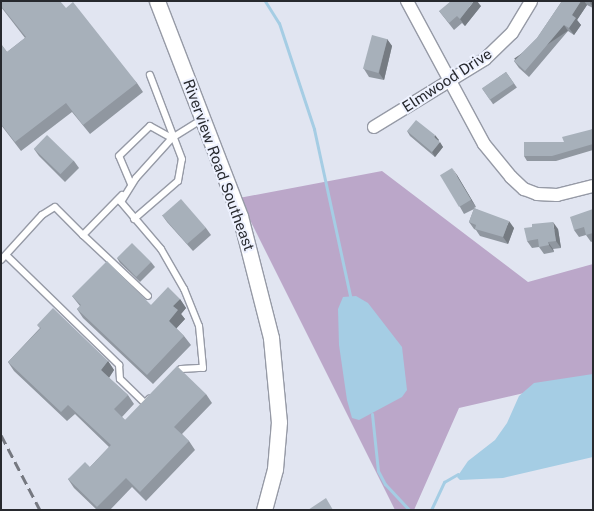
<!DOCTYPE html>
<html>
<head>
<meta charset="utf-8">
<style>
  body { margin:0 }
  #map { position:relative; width:594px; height:511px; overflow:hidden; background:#e1e5f1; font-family:"Public Sans",sans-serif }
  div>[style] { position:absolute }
  .forest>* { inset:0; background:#bba7c9 }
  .water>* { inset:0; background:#a5cde4 }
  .stream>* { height:3px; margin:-1.5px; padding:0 1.5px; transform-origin:1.5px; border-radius:1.5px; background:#a5cde4 }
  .roads { filter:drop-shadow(1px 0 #969aa6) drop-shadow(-1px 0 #969aa6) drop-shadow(0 1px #969aa6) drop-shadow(0 -1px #969aa6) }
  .service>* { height:6px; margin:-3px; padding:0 3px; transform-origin:3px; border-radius:3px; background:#fff }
  .minor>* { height:12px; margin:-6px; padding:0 6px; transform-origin:6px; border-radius:6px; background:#fff }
  .tertiary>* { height:15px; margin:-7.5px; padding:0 7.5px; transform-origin:7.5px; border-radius:7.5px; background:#fff }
  .rail>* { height:3px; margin-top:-1.5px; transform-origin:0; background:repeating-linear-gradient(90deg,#757880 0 10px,transparent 0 15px) }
  .wall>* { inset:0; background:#9097a0; transform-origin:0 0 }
  .shaded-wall>* { inset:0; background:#757b82; transform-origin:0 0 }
  .building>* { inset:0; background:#a7b0ba; transform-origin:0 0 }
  span { translate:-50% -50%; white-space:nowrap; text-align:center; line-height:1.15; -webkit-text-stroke:4px #eef2ff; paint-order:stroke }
  .street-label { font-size:15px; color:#27292e }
  .frame { position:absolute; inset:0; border:2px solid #27292e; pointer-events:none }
</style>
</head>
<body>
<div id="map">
  <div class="forest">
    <div style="clip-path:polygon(382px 171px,528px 282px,593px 264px,593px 377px,459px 408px,414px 510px,395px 510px,239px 198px)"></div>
  </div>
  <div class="water">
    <div style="clip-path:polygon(356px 296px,368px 303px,402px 347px,407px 390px,402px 397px,359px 420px,352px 418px,347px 400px,339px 345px,338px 309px,343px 297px)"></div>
    <div style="clip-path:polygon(593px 374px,593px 457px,503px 478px,460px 480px,457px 477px,468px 461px,495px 440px,507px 423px,519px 396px,534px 383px)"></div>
  </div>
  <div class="stream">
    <div style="left:265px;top:1px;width:26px;rotate:58deg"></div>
    <div style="left:279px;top:23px;width:112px;rotate:71.7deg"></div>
    <div style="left:314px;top:129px;width:171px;rotate:77.8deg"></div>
    <div style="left:372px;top:414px;width:57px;rotate:84deg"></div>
    <div style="left:378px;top:471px;width:15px;rotate:62deg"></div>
    <div style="left:385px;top:484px;width:35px;rotate:47deg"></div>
    <div style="left:431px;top:510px;width:31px;rotate:-65deg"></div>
    <div style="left:444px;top:482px;width:16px;rotate:-30deg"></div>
  </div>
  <div class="roads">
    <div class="service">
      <div style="left:131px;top:184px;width:30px;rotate:-113deg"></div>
      <div style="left:119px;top:156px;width:43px;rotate:-44.1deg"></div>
      <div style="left:150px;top:126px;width:25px;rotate:29deg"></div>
      <div style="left:122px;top:195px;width:56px;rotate:134.3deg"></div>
      <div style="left:83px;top:235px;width:89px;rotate:43.2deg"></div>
      <div style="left:134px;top:219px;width:58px;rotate:-40.8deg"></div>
      <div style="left:178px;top:181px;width:22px;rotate:-80deg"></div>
      <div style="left:182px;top:159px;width:90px;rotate:-110.9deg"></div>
      <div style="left:6px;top:255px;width:158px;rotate:44.2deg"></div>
      <div style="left:119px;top:365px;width:14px;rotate:86deg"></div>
      <div style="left:120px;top:379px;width:35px;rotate:44deg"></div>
      <div style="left:145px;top:403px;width:6px;rotate:-45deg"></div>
      <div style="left:1px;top:260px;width:61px;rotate:-47.7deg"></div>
      <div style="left:42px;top:215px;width:15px;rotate:-32deg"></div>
      <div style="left:55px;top:207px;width:40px;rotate:45deg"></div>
      <div style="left:175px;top:375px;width:8px;rotate:-45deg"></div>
      <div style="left:181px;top:369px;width:22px;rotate:-3deg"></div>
      <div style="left:203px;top:368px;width:42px;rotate:-95.4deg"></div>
      <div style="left:199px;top:326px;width:40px;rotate:-112deg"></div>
      <div style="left:184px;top:289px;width:46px;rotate:-119.9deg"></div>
      <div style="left:161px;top:249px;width:62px;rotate:-130.4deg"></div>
      <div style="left:121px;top:202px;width:28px;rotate:-58deg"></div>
      <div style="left:136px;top:178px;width:54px;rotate:-48deg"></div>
      <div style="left:172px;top:138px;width:36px;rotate:-32deg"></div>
    </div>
    <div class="minor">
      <div style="left:407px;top:1px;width:162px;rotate:61.7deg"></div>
      <div style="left:484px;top:144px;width:43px;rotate:50.7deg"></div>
      <div style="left:511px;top:177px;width:18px;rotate:43deg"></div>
      <div style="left:524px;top:189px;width:14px;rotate:21deg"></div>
      <div style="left:537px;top:194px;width:20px;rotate:3deg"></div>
      <div style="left:557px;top:195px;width:37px;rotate:-14deg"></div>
      <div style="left:374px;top:127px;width:130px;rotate:-31.5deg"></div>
      <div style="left:485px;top:59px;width:37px;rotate:-44deg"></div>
      <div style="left:512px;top:33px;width:37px;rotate:-59deg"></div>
    </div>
    <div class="tertiary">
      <div style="left:157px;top:1px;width:230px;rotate:68.9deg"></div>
      <div style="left:240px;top:216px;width:126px;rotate:75.7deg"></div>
      <div style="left:271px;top:338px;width:84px;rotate:84.6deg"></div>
      <div style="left:279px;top:422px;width:47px;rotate:94.9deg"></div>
      <div style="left:275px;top:469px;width:42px;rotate:105deg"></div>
    </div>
  </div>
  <div class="rail">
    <div style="left:1px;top:435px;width:85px;rotate:62.5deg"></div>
  </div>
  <div class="wall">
    <div style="clip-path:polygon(1px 1px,66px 8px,137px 83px,143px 92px,90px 134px,72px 112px,21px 151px,1px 125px,1px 44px,7px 52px,25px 38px,1px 7px)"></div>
    <div style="clip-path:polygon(562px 1px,593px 1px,593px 8px,587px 5px,577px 20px,581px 25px,574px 35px,568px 31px,529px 77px,519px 68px,514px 61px,537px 38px)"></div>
    <div style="clip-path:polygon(481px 6px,465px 26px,462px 23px,454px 30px,439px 11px)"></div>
    <div style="clip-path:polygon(387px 39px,392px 46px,384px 80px,369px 77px,364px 69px)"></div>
    <div style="left:506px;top:72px;width:19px;height:29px;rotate:55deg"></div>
    <div style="clip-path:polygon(593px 129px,593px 150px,556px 161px,527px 161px,524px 156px,564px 142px)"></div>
    <div style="clip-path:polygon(407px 131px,439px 140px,438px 141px,443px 147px,435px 157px,410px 136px)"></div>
    <div style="clip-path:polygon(34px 149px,74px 161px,79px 168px,65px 182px,39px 156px)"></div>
    <div style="clip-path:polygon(457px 175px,476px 207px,474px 208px,514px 228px,508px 244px,480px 236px,476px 230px,474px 229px,469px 222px,474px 209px,464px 214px,460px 207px)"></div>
    <div style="clip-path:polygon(593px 209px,593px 241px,591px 242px,586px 235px,579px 237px,574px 230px)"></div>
    <div style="clip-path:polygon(162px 215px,206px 228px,211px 235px,193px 251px,167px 222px)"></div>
    <div style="clip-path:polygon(558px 229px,561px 248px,553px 249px,554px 252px,544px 254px,539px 247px,532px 248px,527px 241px)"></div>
    <div style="clip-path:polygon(117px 258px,151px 262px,155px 267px,140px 282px,120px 263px)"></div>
    <div style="clip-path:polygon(72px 296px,151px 305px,180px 299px,186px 308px,181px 314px,185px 319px,176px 328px,184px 336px,191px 345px,153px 384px,83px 318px,77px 309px,80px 306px)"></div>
    <div style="clip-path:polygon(37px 325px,108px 361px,114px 370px,109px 378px,128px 395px,134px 404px,122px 417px,125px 420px,206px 394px,212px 403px,182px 434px,189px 441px,195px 450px,146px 501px,132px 487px,110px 510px,97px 510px,74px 488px,68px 479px,90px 467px,109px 447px,75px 414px,67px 421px,14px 371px,8px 362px,40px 328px)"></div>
  </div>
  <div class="shaded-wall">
    <div style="clip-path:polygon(474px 1px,477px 1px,481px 6px,465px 26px,460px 19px)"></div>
    <div style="clip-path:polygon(581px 1px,584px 1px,587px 5px,577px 20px,581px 25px,574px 35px,569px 28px,572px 15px)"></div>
    <div style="clip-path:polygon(591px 1px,593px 1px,593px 7px,590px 3px)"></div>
    <div style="left:564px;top:25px;width:7px;height:60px;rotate:56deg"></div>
    <div style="clip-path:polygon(387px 39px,392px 46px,384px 80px,379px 73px)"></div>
    <div style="clip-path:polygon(435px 135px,439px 140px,437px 142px,434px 137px)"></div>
    <div style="clip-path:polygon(440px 142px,443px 147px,435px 157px,432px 152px)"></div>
    <div style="clip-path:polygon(452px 168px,457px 175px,476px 207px,471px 200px)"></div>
    <div style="clip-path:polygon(509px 221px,514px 228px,508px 244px,503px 237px)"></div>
    <div style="clip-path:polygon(553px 222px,558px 229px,561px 248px,556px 241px)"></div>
    <div style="clip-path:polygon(548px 242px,553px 249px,554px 252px,549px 245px)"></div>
    <div style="clip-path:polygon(180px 299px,186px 308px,181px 314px,185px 319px,175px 330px,169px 321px,173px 306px)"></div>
    <div style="clip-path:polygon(108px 361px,114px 370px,108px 379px,101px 370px)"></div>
  </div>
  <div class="building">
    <div style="clip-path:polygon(1px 1px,60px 1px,66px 8px,73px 2px,137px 83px,83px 125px,66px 103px,15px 142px,1px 124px,1px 44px,7px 52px,26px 37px,1px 6px)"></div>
    <div style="clip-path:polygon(451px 1px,474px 1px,460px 19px,457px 16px,449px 23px,439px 11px)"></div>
    <div style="clip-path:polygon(562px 1px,581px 1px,572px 15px,576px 18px,569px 28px,564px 25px,525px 71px,514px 61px,537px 38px)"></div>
    <div style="left:372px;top:35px;width:16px;height:35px;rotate:15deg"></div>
    <div style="left:506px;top:72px;width:14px;height:29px;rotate:56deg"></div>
    <div style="clip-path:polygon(416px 120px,435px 135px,434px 137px,440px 142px,432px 152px,407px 131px)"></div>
    <div style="clip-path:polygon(593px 129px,593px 144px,552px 156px,524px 156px,524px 142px,564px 142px,562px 137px)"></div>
    <div style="left:47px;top:135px;width:37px;height:19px;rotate:44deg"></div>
    <div style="left:452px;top:168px;width:37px;height:14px;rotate:59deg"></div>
    <div style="left:181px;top:199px;width:38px;height:25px;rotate:49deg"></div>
    <div style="clip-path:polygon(474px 208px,509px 221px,503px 237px,475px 229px,476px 225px,469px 222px)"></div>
    <div style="clip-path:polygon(593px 209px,593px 233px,586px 235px,584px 227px,574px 230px,570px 217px)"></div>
    <div style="clip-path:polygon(553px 222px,556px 241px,548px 242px,549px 245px,539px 247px,538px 239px,527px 241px,524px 228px,532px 227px,532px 224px)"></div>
    <div style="left:132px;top:243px;width:27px;height:21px;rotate:45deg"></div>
    <div style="clip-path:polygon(107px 261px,151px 305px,168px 287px,180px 299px,173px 306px,178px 310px,169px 321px,184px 336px,147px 375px,77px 309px,81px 305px,72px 296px)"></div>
    <div style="clip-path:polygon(53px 308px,108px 361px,101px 370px,128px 395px,114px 409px,125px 420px,177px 366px,206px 394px,174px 427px,189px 441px,140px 492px,126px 478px,97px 507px,68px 479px,85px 462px,90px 467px,111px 445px,68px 405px,61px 412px,8px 362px,41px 328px,37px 325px)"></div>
    <div style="clip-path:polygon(326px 498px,333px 510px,308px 510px)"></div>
  </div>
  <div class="street-label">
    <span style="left:447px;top:80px;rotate:-33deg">Elmwood Drive</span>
    <span style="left:219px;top:165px;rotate:70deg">Riverview Road Southeast</span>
  </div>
  <div class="frame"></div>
</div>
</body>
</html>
